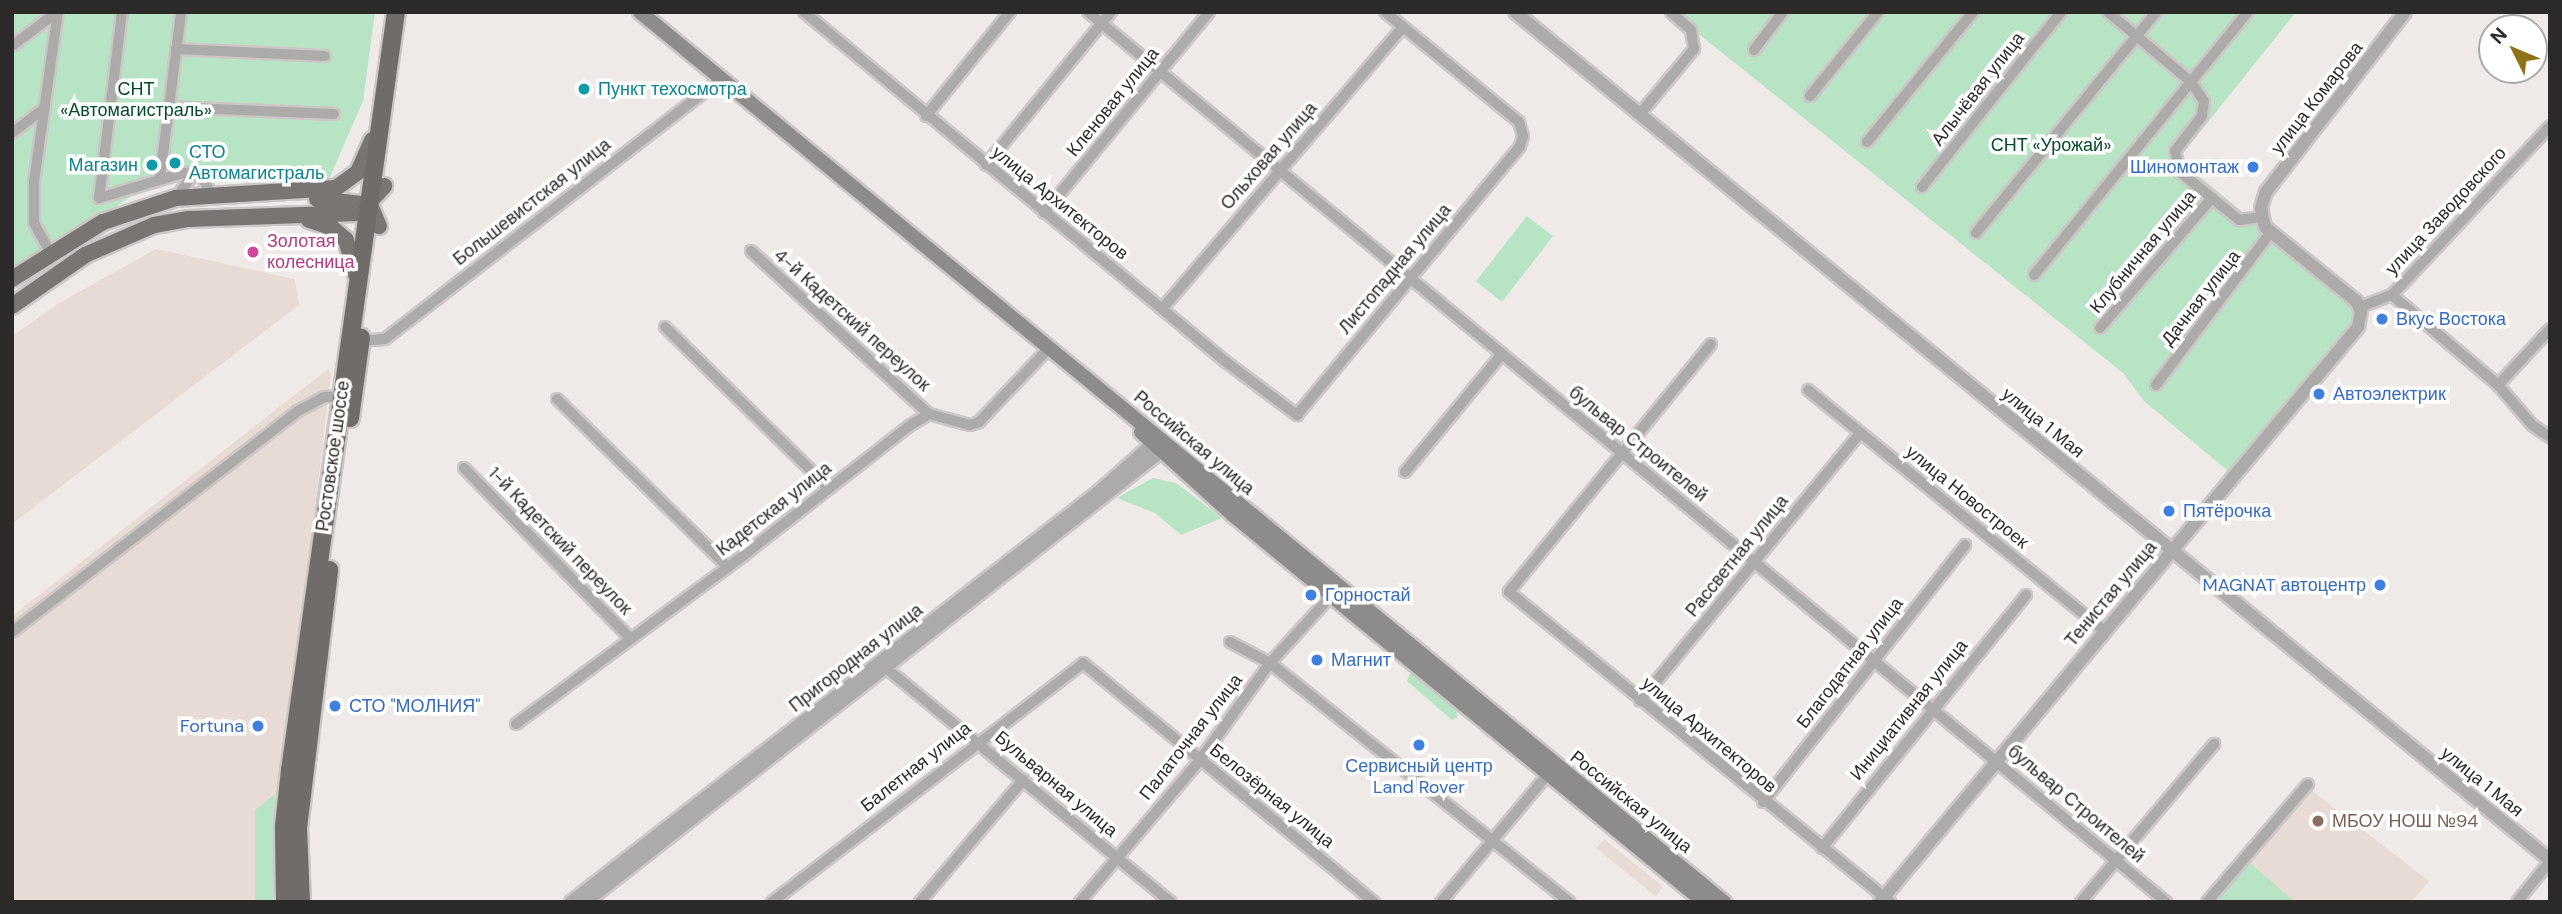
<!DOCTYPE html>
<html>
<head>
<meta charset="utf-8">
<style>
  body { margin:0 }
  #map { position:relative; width:2562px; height:914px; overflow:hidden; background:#efeae8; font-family:"DM Sans",sans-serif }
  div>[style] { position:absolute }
  .built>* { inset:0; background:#e8dbd5; transform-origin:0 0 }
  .green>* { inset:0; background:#b7e4c4; transform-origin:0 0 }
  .roads { filter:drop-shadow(2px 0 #ccc7c6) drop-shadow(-2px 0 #ccc7c6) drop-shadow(0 2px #ccc7c6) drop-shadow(0 -2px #ccc7c6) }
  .minor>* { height:10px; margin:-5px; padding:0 5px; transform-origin:5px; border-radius:5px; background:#adabaa }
  .tertiary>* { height:12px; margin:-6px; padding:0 6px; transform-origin:6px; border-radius:6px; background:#adabaa }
  .secondary>* { height:14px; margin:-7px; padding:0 7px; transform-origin:7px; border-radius:7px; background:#8e8c8a }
  .primary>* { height:16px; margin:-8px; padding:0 8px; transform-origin:8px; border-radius:8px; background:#797573 }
  .trunk>* { height:18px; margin:-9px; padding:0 9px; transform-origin:9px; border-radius:9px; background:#706c6a }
  .dots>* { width:19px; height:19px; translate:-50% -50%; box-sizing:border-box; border:4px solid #fff; border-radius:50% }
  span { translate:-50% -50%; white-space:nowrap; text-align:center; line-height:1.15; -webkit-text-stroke:7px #fff; paint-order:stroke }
  .culture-label { font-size:18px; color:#0d838f }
  .left { translate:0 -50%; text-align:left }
  .right { translate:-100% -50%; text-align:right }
  .street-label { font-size:18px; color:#2c2a29 }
  .park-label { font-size:18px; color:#064a27 }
  .shop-label { font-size:18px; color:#366cbe }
  .hotel-label { font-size:18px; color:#b23c85 }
  .education-label { font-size:18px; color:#785e54 }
  .frame { position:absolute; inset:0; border:14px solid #2c2a29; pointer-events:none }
  .north { position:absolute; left:2478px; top:14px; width:70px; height:70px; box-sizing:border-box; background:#fff; border:2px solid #abaaa9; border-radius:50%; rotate:313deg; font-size:19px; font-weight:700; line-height:28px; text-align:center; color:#2c2a29 }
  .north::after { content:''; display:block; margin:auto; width:24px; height:32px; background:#8f7116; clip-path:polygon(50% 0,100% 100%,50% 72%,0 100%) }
</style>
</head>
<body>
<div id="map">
  <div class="built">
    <div style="clip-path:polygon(156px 249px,295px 279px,299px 305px,12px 524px,12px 336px,59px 303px)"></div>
    <div style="clip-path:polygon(328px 369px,331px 374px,308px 568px,280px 766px,276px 902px,12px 902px,12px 616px)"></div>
    <div style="clip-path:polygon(2311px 790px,2429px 881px,2412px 902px,2214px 902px)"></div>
    <div style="left:1604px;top:839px;width:76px;height:12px;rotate:39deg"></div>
  </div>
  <div class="green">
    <div style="clip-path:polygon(12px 12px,375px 12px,363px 101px,327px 184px,174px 182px,130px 197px,12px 280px)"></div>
    <div style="clip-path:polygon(1671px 12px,2296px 12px,2184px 152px,2182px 162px,2354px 304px,2357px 322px,2237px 468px,2227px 470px,2144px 401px,2123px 373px)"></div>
    <div style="left:1527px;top:216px;width:33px;height:83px;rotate:38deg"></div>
    <div style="clip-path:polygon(1153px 478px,1176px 483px,1222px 518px,1181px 535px,1155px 513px,1117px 498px)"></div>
    <div style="clip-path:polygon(1411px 671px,1455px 706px,1458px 717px,1452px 720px,1407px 681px)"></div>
    <div style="clip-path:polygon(275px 794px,273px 902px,255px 902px,255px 810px)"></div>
    <div style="clip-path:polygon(2250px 863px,2295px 902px,2216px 902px)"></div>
  </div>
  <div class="roads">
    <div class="minor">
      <div style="left:122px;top:12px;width:187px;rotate:97deg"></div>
      <div style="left:99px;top:198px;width:88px;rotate:-16.6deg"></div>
      <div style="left:183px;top:173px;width:17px;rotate:3deg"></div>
      <div style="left:200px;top:174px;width:24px;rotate:60deg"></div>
      <div style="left:804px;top:12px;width:548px;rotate:39.67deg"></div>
      <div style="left:1226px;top:362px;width:89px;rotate:36.7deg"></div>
      <div style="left:1297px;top:415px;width:349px;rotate:-50.3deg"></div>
      <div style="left:1520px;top:146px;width:10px;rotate:-73deg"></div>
      <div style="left:1523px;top:136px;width:15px;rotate:-106deg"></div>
      <div style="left:1519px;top:122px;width:173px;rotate:-140.6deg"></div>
      <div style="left:1088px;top:12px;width:1398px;rotate:39.54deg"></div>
      <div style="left:2108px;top:12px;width:109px;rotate:40.1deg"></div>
      <div style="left:2191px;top:82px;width:23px;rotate:56deg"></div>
      <div style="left:2204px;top:101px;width:15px;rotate:98deg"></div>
      <div style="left:2202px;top:116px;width:44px;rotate:127.6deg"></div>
      <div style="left:2175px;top:151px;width:22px;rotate:77deg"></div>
      <div style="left:2180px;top:172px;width:76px;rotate:39.1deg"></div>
      <div style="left:2239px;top:220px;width:21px;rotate:-8deg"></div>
      <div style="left:12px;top:46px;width:56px;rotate:-37.1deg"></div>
      <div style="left:176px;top:49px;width:149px;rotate:2.7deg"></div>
      <div style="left:1754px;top:50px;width:48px;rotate:-52.7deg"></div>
      <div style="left:1810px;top:96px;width:108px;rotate:-51deg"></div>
      <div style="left:168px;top:107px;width:166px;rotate:2.4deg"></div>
      <div style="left:1640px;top:114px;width:85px;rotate:-50.3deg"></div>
      <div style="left:1694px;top:49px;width:19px;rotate:-99deg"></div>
      <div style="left:1691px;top:30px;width:27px;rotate:-138deg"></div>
      <div style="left:926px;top:116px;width:134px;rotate:-51.1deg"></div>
      <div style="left:12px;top:133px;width:41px;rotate:-37.1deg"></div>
      <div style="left:1867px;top:142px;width:168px;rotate:-50.8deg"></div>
      <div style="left:986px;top:165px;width:198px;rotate:-50.8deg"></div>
      <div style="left:160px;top:177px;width:166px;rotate:-82.7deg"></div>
      <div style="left:1922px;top:187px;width:223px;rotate:-51.5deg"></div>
      <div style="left:176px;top:198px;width:31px;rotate:-54deg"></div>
      <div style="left:1044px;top:213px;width:260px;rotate:-50.6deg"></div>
      <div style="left:1976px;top:233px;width:285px;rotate:-50.8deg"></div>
      <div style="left:751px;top:251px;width:241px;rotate:42.5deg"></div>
      <div style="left:50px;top:252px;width:33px;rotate:-119deg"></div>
      <div style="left:34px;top:223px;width:41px;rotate:-90deg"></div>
      <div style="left:34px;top:182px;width:172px;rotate:-82deg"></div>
      <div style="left:2034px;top:275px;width:339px;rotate:-50.9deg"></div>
      <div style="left:2392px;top:295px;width:139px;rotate:40.3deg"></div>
      <div style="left:2498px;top:385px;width:52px;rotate:49.6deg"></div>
      <div style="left:2532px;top:425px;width:22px;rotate:34deg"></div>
      <div style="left:2360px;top:307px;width:34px;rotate:-21deg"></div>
      <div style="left:2392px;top:295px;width:231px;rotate:-46.9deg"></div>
      <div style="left:1162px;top:309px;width:371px;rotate:-49.5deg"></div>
      <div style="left:665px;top:327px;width:230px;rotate:44.5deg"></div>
      <div style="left:2100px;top:328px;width:172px;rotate:-49.3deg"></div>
      <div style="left:361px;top:341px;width:24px;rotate:-5deg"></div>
      <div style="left:385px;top:339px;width:423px;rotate:-37.7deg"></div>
      <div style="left:1711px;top:344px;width:320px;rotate:129.2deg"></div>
      <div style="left:1509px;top:592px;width:491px;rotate:39.1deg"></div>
      <div style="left:2156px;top:385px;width:191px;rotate:-53.1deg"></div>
      <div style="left:2498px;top:385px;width:76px;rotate:-47.1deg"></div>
      <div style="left:1808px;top:390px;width:380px;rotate:39.1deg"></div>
      <div style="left:557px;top:399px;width:240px;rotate:44.5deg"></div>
      <div style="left:464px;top:468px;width:239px;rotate:45.7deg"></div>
      <div style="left:1405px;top:472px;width:153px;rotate:-50.6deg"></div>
      <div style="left:12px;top:632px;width:361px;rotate:-37.7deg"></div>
      <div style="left:298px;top:411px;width:30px;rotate:-28deg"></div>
      <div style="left:324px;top:397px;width:23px;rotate:-2deg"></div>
      <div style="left:1230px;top:642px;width:45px;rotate:27.7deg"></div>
      <div style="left:1270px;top:663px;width:383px;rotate:38.6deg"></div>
      <div style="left:881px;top:664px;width:375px;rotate:39.4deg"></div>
      <div style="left:1640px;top:701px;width:347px;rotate:-50.6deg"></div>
      <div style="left:516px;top:724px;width:284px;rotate:-36.5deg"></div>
      <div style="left:744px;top:555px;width:209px;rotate:-38deg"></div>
      <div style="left:909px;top:426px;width:23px;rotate:-31deg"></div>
      <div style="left:929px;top:414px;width:42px;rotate:15deg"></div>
      <div style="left:970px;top:425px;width:9px;rotate:-18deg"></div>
      <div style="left:979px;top:422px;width:102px;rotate:-46.6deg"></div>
      <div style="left:1763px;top:802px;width:327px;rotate:-51.8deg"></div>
      <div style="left:1822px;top:848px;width:325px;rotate:-51.1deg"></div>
      <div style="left:772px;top:902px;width:392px;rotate:-37.5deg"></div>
      <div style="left:1083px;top:663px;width:377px;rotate:39.4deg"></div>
      <div style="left:920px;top:902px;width:160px;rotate:-49.8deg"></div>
      <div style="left:1080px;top:902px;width:186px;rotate:-49.8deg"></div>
      <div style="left:1200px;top:760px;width:120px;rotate:-54.2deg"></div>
      <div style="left:1270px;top:663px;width:91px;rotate:-47.7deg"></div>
      <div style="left:1441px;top:902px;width:167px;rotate:-50.1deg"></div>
      <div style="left:2081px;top:902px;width:207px;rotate:-49.9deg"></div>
      <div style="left:2207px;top:902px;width:155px;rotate:-49.4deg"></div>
      <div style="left:2517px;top:902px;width:53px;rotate:-51.2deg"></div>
    </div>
    <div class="tertiary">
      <div style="left:1515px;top:12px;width:1338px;rotate:39.33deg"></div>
      <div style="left:571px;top:902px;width:666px;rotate:-37.87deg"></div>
      <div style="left:1097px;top:493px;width:83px;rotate:-41.6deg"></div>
      <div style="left:586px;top:902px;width:739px;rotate:-38.08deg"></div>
      <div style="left:1880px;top:902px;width:748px;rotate:-50.26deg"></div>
      <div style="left:2358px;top:327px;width:15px;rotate:-79deg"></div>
      <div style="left:2361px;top:312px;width:12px;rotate:-114deg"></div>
      <div style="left:2356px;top:301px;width:117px;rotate:-140.9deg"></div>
      <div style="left:2265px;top:227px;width:19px;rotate:-102deg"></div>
      <div style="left:2261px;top:208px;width:17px;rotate:-73deg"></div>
      <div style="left:2266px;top:192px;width:227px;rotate:-52.3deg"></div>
    </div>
    <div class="secondary">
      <div style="left:640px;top:12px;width:1403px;rotate:39.39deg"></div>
      <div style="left:1141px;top:432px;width:124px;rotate:42.1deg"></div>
      <div style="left:1233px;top:515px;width:610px;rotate:39.41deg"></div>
    </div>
    <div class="primary">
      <div style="left:317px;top:199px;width:53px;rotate:6.5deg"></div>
      <div style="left:370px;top:205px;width:23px;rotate:67deg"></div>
      <div style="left:309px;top:220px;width:23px;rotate:18deg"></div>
      <div style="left:331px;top:227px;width:20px;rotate:41deg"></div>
      <div style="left:346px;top:240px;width:36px;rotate:74deg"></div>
      <div style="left:12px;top:279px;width:107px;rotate:-32.1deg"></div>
      <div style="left:103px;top:222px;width:77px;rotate:-18.2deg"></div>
      <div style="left:176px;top:198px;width:160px;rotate:-3.6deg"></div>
      <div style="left:336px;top:188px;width:27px;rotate:-36deg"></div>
      <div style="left:358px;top:172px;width:35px;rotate:-66deg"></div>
      <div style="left:12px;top:306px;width:89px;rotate:-34.9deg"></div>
      <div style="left:85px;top:255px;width:75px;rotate:-23.5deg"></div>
      <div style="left:154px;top:225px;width:35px;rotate:-10deg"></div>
      <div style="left:188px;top:219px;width:171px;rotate:-2deg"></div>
      <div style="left:359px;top:213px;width:37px;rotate:-47deg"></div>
    </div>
    <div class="trunk">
      <div style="left:350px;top:418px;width:81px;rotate:-82.2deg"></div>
      <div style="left:285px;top:902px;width:76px;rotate:-90.8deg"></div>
      <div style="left:284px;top:826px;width:56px;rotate:-83.9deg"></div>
      <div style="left:290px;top:770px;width:765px;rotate:-82.04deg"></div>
      <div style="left:301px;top:902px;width:74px;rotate:-92.3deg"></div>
      <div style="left:298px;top:828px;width:260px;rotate:-83.1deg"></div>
    </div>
  </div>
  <div class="dots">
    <div style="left:584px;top:89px;background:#0f9aa8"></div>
    <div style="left:175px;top:163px;background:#0f9aa8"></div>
    <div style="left:152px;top:165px;background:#0f9aa8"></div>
    <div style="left:2253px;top:167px;background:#3f7fe0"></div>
    <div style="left:253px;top:252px;background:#d1479c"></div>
    <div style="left:2382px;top:319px;background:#3f7fe0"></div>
    <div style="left:2319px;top:394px;background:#3f7fe0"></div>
    <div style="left:2169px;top:511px;background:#3f7fe0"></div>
    <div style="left:2380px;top:585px;background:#3f7fe0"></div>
    <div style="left:1311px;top:595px;background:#3f7fe0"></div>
    <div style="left:1317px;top:660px;background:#3f7fe0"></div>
    <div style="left:335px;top:706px;background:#3f7fe0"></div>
    <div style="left:258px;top:726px;background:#3f7fe0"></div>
    <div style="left:1419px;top:745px;background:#3f7fe0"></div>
    <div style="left:2318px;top:821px;background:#8d6e63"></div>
  </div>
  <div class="culture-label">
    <span class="left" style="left:598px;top:89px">Пункт техосмотра</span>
    <span class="left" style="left:189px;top:163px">СТО<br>Автомагистраль</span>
    <span class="right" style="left:138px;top:165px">Магазин</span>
  </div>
  <div class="street-label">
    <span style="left:1978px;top:89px;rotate:-52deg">Алычёвая улица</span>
    <span style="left:2317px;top:98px;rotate:-52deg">улица Комарова</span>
    <span style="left:1113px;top:102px;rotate:-51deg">Кленовая улица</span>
    <span style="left:1269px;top:156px;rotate:-49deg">Ольховая улица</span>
    <span style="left:532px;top:202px;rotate:-38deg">Большевистская улица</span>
    <span style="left:1060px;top:203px;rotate:39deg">улица Архитекторов</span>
    <span style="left:2446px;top:211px;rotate:-47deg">улица Заводовского</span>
    <span style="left:2143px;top:252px;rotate:-50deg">Клубничная улица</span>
    <span style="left:1395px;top:269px;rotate:-50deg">Листопадная улица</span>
    <span style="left:2201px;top:298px;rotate:-52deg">Дачная улица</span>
    <span style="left:852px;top:320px;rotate:42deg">4-й Кадетский переулок</span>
    <span style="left:2043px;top:423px;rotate:39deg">улица 1 Мая</span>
    <span style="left:1194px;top:443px;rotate:40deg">Российская улица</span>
    <span style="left:1638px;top:444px;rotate:39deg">бульвар Строителей</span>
    <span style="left:333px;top:456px;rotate:-82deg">Ростовское шоссе</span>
    <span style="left:1967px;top:497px;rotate:39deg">улица Новостроек</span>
    <span style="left:774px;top:509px;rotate:-38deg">Кадетская улица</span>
    <span style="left:560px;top:541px;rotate:46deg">1-й Кадетский переулок</span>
    <span style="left:1737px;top:556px;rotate:-51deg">Рассветная улица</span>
    <span style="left:2111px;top:594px;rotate:-50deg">Тенистая улица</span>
    <span style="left:856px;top:658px;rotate:-38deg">Пригородная улица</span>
    <span style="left:1850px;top:663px;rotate:-52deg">Благодатная улица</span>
    <span style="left:1909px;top:710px;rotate:-51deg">Инициативная улица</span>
    <span style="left:1709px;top:735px;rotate:40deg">улица Архитекторов</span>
    <span style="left:1191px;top:737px;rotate:-52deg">Палаточная улица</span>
    <span style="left:916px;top:767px;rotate:-38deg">Балетная улица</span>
    <span style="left:2482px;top:782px;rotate:39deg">улица 1 Мая</span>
    <span style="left:1056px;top:784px;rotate:40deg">Бульварная улица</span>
    <span style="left:1272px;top:796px;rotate:39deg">Белозёрная улица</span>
    <span style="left:1631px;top:802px;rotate:39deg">Российская улица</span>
    <span style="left:2076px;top:804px;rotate:40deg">бульвар Строителей</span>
  </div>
  <div class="park-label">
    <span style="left:136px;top:100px">СНТ<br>«Автомагистраль»</span>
    <span style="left:2051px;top:145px">СНТ «Урожай»</span>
  </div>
  <div class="shop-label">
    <span class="right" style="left:2239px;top:167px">Шиномонтаж</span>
    <span class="left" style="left:2396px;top:319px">Вкус Востока</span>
    <span class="left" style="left:2333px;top:394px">Автоэлектрик</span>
    <span class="left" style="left:2183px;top:511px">Пятёрочка</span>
    <span class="right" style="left:2366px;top:585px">MAGNAT автоцентр</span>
    <span class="left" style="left:1325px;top:595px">Горностай</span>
    <span class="left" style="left:1331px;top:660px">Магнит</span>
    <span class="left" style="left:349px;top:706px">СТО "МОЛНИЯ"</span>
    <span class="right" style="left:244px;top:726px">Fortuna</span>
    <span style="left:1419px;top:777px">Сервисный центр<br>Land Rover</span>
  </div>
  <div class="hotel-label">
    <span class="left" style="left:267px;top:252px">Золотая<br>колесница</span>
  </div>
  <div class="education-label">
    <span class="left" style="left:2332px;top:821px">МБОУ НОШ №94</span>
  </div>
  <div class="frame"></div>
  <div class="north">N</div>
</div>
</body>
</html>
